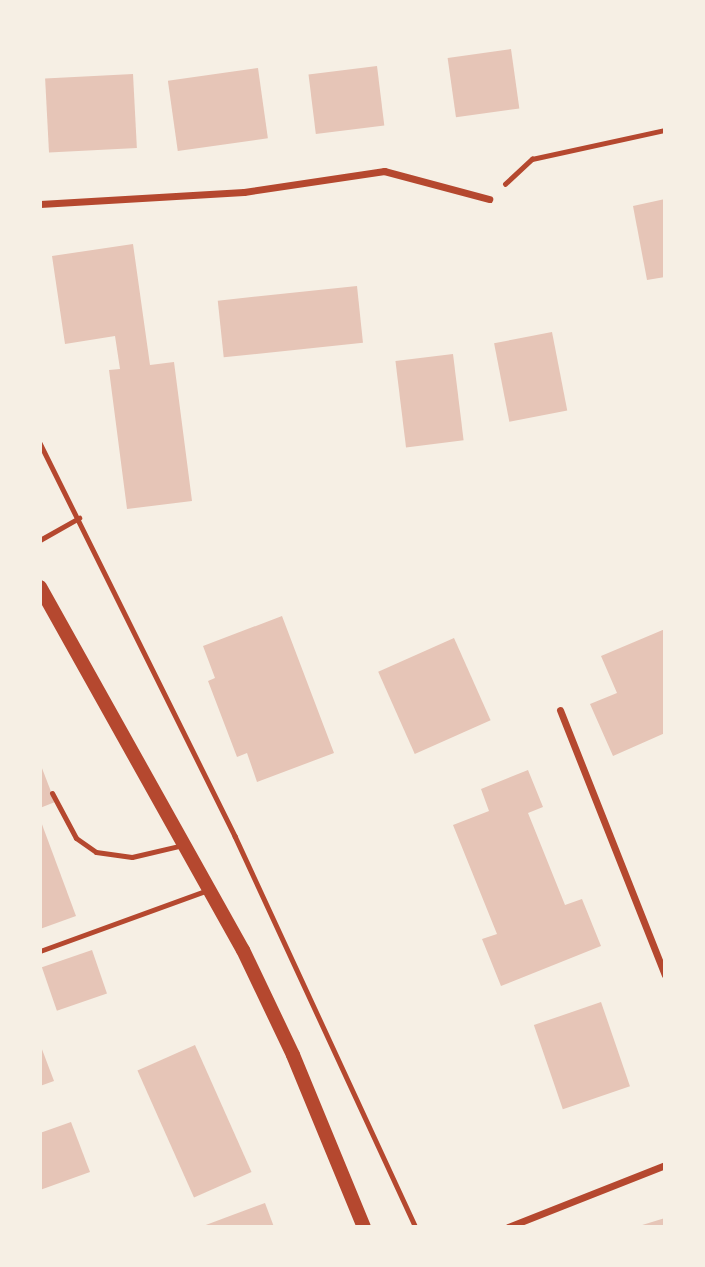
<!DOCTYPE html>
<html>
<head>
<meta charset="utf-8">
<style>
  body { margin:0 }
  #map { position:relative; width:705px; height:1267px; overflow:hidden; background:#f6efe4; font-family:"IBM Plex Sans",sans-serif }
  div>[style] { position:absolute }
  .building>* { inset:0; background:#e6c5b7; transform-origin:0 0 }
  .path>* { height:4.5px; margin:-2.25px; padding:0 2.25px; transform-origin:2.25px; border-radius:2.25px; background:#b5482f }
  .service>* { height:5px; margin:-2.5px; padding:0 2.5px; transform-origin:2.5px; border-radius:2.5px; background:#b5482f }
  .minor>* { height:7px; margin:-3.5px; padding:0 3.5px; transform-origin:3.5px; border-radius:3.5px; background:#b5482f }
  .secondary>* { height:14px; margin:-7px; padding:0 7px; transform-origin:7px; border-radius:7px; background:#b5482f }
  span { translate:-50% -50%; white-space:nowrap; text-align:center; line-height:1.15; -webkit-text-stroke:5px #f6efe4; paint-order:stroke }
  .frame { position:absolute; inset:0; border:42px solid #f6efe4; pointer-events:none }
</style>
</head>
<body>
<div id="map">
  <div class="building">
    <div style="left:511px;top:49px;width:60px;height:64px;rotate:82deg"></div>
    <div style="left:377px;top:66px;width:60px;height:69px;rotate:83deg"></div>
    <div style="left:258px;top:68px;width:71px;height:91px;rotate:82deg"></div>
    <div style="left:133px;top:74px;width:74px;height:88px;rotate:87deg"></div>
    <div style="clip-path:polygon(665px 199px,665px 277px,647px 280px,633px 206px)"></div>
    <div style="clip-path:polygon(133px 244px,150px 365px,174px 362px,192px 501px,127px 509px,109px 370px,120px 369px,115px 336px,65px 344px,52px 256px)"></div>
    <div style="left:357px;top:286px;width:57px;height:140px;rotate:84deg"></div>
    <div style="left:552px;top:332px;width:80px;height:59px;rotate:79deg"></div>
    <div style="left:453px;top:354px;width:87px;height:58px;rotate:83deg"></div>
    <div style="clip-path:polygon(282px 616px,334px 753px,257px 782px,247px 753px,237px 757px,208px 681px,215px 678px,203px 646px)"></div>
    <div style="clip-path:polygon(665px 629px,665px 733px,613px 756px,590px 704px,617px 693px,601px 656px)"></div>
    <div style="left:454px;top:638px;width:90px;height:83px;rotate:66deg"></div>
    <div style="clip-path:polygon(40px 763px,55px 802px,40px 808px)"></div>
    <div style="clip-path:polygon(528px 770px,543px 807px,528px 813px,565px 905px,582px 899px,601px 946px,501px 986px,482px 939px,497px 934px,453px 825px,489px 811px,481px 789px)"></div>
    <div style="clip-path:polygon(40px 819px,76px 916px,40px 929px)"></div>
    <div style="left:92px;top:950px;width:46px;height:53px;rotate:71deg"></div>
    <div style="left:601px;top:1002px;width:89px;height:71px;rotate:71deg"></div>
    <div style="clip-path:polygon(40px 1044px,54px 1081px,40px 1086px)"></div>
    <div style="left:195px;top:1045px;width:139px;height:63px;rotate:66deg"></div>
    <div style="clip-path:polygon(71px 1122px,90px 1172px,40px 1190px,40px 1133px)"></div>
    <div style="clip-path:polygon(265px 1203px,274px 1227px,203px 1227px,203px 1226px)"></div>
    <div style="clip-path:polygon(665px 1218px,665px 1227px,639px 1227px,639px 1226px)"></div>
  </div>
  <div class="path">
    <div style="left:505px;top:184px;width:37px;rotate:-43deg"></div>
    <div style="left:532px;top:159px;width:136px;rotate:-12.3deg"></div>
    <div style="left:40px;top:443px;width:439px;rotate:63.6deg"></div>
    <div style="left:235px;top:836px;width:431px;rotate:65.2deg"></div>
    <div style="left:40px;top:540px;width:45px;rotate:-29.4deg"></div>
  </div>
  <div class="service">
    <div style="left:52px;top:793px;width:51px;rotate:61.9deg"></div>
    <div style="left:76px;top:838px;width:24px;rotate:35deg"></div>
    <div style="left:96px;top:852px;width:36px;rotate:8deg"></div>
    <div style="left:132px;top:857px;width:52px;rotate:-13.2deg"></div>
    <div style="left:40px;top:951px;width:179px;rotate:-20deg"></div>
  </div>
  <div class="minor">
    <div style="left:40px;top:204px;width:204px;rotate:-3.4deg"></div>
    <div style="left:244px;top:192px;width:142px;rotate:-8.5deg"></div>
    <div style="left:384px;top:171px;width:109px;rotate:14.9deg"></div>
    <div style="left:560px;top:710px;width:285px;rotate:68.4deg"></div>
    <div style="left:508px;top:1227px;width:169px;rotate:-21.5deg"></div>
  </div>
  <div class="secondary">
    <div style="left:40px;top:587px;width:416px;rotate:60.8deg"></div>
    <div style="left:243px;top:950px;width:116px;rotate:64.5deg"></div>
    <div style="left:293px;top:1055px;width:186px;rotate:67.6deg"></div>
  </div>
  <div class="frame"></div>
</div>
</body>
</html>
